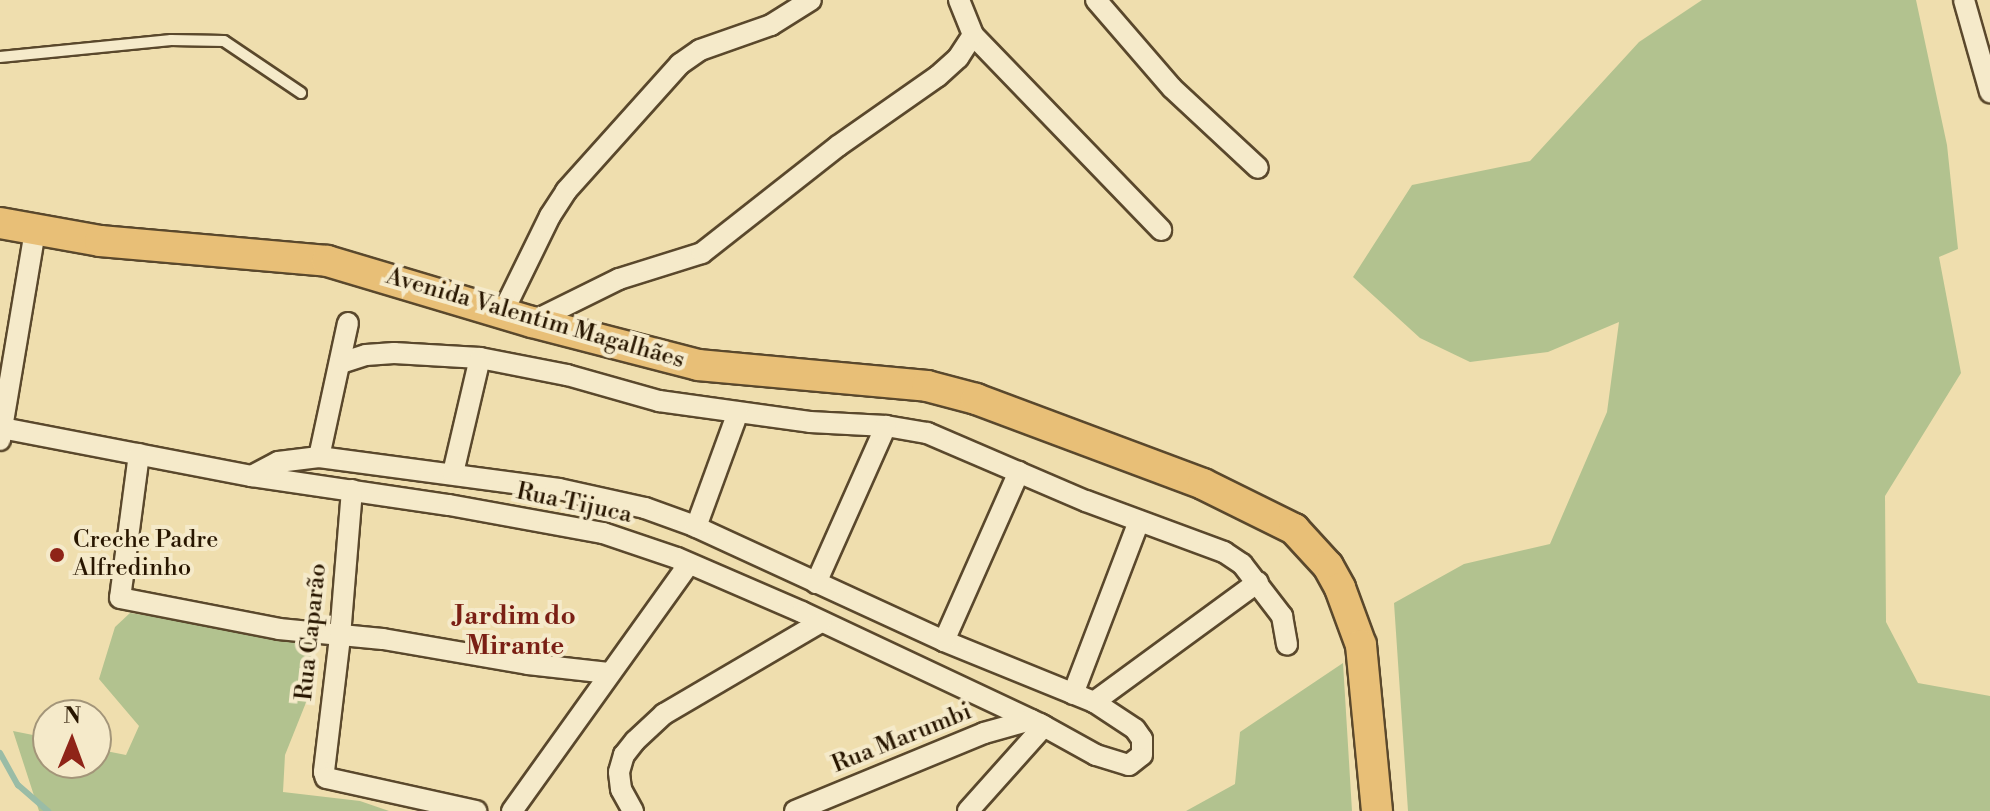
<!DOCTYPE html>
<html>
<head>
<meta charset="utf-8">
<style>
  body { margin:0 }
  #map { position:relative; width:1990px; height:811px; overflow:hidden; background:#efdeae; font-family:"Libre Bodoni",serif }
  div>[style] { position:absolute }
  .green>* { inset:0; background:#b2c28f }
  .stream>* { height:6px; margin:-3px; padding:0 3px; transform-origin:3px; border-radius:3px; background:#9abca6 }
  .roads { filter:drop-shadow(2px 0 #5a482c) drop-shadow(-2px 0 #5a482c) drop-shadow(0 2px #5a482c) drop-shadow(0 -2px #5a482c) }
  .service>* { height:10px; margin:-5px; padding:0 5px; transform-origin:5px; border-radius:5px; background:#f5eaca }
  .minor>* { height:20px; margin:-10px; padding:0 10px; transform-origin:10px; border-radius:10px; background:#f5eaca }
  .primary>* { height:30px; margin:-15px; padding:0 15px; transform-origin:15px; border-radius:15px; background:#e8bf77 }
  .dots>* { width:22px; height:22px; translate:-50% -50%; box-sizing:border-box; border:4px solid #f5eaca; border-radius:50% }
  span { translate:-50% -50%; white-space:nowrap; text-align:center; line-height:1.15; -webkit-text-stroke:8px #f5eaca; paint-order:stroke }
  .street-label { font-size:24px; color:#281600 }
  .poi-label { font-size:24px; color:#281600 }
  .left { translate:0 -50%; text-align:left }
  .neighbourhood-label { font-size:26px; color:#7a1f14; font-weight:700 }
  .north { position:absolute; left:32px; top:699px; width:80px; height:80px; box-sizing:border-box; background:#f5eaca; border:2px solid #a39579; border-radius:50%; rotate:1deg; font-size:22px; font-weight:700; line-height:32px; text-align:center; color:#281600 }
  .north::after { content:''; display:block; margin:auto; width:28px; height:36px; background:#8f2418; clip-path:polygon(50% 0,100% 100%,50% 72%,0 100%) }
</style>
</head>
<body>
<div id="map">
  <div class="green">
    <div style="clip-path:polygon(1702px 0,1916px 0,1947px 145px,1958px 249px,1939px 257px,1961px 373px,1885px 496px,1886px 622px,1918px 683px,1990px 696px,1990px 811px,1408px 811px,1394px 603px,1464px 564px,1550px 544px,1607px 412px,1619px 322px,1548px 352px,1470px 362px,1420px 338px,1353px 277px,1412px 185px,1530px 161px,1639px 42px)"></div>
    <div style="clip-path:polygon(130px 613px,313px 641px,309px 695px,285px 755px,283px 792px,360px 801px,389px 811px,39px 811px,13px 731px,48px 738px,48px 763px,96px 763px,96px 749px,126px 755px,139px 726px,99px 679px,115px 627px)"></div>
    <div style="clip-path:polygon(1343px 663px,1352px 811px,1186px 811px,1235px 784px,1240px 732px)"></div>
  </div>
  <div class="stream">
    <div style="left:0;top:753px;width:37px;rotate:61deg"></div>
    <div style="left:18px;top:785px;width:40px;rotate:41deg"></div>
  </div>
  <div class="roads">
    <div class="service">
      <div style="left:0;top:57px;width:172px;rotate:-5.7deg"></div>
      <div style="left:171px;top:40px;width:53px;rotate:1.1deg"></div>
      <div style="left:224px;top:41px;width:93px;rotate:34deg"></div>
    </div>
    <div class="minor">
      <div style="left:959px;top:0;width:38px;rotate:68deg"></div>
      <div style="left:973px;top:35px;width:271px;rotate:46deg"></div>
      <div style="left:1096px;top:0;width:116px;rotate:49.2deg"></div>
      <div style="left:1172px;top:88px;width:117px;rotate:42.9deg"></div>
      <div style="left:1964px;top:0;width:96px;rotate:74.2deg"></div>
      <div style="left:503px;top:312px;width:107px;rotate:-63.9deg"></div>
      <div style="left:550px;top:216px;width:30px;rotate:-57deg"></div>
      <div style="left:566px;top:191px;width:171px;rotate:-48.1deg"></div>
      <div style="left:680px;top:64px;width:24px;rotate:-35deg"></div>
      <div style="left:700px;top:50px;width:75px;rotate:-19.4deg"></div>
      <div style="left:771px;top:25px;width:47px;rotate:-32deg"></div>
      <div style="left:532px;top:322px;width:97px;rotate:-26.3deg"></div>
      <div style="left:619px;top:279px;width:87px;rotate:-17.4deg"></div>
      <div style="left:702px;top:253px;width:173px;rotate:-38.2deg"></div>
      <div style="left:838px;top:146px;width:122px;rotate:-35deg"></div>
      <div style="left:938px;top:76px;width:27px;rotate:-42deg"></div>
      <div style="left:958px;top:58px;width:27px;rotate:-57deg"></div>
      <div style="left:341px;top:363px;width:26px;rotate:-18deg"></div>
      <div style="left:366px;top:355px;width:28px;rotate:-4deg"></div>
      <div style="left:394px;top:353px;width:86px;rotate:3.3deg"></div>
      <div style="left:480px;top:358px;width:89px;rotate:11.1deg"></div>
      <div style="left:567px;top:375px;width:96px;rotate:15.8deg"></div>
      <div style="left:659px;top:401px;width:152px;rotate:7.9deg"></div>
      <div style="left:810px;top:422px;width:76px;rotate:3deg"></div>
      <div style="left:886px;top:426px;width:42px;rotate:9.7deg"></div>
      <div style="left:927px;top:433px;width:173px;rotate:23.2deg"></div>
      <div style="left:1086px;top:501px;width:147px;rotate:20.3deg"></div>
      <div style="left:1224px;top:552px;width:22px;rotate:34deg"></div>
      <div style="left:1242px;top:564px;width:66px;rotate:52.4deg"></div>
      <div style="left:1282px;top:616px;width:29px;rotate:80deg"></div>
      <div style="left:2px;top:428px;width:255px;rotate:10.9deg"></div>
      <div style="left:252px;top:476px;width:199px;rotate:8.4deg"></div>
      <div style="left:449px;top:505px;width:157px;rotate:10.3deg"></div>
      <div style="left:603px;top:533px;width:78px;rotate:18.7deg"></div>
      <div style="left:677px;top:558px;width:136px;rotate:23.4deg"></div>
      <div style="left:802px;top:612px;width:263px;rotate:25.2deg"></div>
      <div style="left:1040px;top:724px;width:64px;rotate:29deg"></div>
      <div style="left:1096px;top:755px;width:34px;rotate:17deg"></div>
      <div style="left:1129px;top:765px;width:16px;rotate:-38deg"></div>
      <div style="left:1142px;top:755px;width:16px;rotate:-90deg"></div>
      <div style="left:1142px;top:739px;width:12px;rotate:-125deg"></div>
      <div style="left:1135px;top:729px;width:49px;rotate:-146.6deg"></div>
      <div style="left:1094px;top:702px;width:162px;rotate:-157.9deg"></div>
      <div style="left:944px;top:641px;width:277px;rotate:-155.3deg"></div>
      <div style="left:692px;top:525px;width:50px;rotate:-160.1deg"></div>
      <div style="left:645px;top:508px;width:88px;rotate:-167.5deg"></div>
      <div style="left:559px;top:489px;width:242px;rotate:-172.4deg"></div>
      <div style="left:319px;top:457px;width:41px;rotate:173deg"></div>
      <div style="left:278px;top:462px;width:30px;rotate:152deg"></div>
      <div style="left:0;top:440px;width:212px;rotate:-80.5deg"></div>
      <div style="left:139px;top:454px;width:145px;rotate:97.5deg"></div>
      <div style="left:120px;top:598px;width:162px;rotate:11deg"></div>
      <div style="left:279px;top:629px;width:104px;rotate:5.5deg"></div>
      <div style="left:383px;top:639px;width:147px;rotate:9.8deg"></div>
      <div style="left:528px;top:664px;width:81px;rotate:6.4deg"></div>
      <div style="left:319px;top:457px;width:137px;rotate:-77.8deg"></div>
      <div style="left:453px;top:473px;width:118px;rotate:-76.8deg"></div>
      <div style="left:352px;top:490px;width:147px;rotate:94.7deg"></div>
      <div style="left:340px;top:637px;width:136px;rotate:96.8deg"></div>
      <div style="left:324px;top:772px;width:6px;rotate:72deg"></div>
      <div style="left:326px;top:778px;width:154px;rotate:12.4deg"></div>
      <div style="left:696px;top:527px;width:122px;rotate:-69.9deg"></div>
      <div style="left:816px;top:583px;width:172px;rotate:-66deg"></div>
      <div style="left:944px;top:641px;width:185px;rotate:-66.1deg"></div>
      <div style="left:1073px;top:694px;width:185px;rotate:-69.1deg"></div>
      <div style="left:1094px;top:702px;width:203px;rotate:-36.2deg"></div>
      <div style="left:512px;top:811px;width:304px;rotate:-54.4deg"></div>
      <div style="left:633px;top:811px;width:25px;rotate:-119deg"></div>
      <div style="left:621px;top:789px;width:17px;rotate:-97deg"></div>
      <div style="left:619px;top:772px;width:18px;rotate:-74deg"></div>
      <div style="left:624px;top:755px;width:18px;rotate:-52deg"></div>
      <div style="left:635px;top:741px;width:40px;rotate:-43deg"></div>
      <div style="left:664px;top:714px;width:182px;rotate:-30.4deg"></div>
      <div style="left:795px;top:811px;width:204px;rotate:-22.4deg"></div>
      <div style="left:984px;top:733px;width:49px;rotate:-15.5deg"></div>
      <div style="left:968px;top:811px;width:114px;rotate:-48.2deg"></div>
    </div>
    <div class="primary">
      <div style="left:0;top:223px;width:102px;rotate:10.2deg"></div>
      <div style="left:100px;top:241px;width:228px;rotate:5deg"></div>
      <div style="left:327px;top:261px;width:214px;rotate:16.6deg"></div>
      <div style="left:532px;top:322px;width:171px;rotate:14.5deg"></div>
      <div style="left:698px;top:365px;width:230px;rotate:5.2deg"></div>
      <div style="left:927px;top:386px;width:51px;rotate:14.9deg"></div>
      <div style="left:976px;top:399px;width:242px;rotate:20.5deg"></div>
      <div style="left:1203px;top:484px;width:102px;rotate:26.3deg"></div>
      <div style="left:1294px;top:529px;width:50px;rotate:47.4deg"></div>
      <div style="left:1328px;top:566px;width:25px;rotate:61deg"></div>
      <div style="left:1340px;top:588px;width:61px;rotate:69.8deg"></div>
      <div style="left:1361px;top:645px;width:167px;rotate:84.5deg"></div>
    </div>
  </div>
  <div class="dots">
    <div style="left:57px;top:555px;background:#8f2418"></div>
  </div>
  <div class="street-label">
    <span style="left:535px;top:319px;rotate:16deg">Avenida Valentim Magalhães</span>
    <span style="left:574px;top:504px;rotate:12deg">Rua Tijuca</span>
    <span style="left:312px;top:632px;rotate:-84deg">Rua Caparão</span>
    <span style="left:902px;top:739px;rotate:-22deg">Rua Marumbi</span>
  </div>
  <div class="poi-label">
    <span class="left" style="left:73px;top:555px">Creche Padre<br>Alfredinho</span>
  </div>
  <div class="neighbourhood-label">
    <span style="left:515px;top:632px">Jardim do<br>Mirante</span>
  </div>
  <div class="north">N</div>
</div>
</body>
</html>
